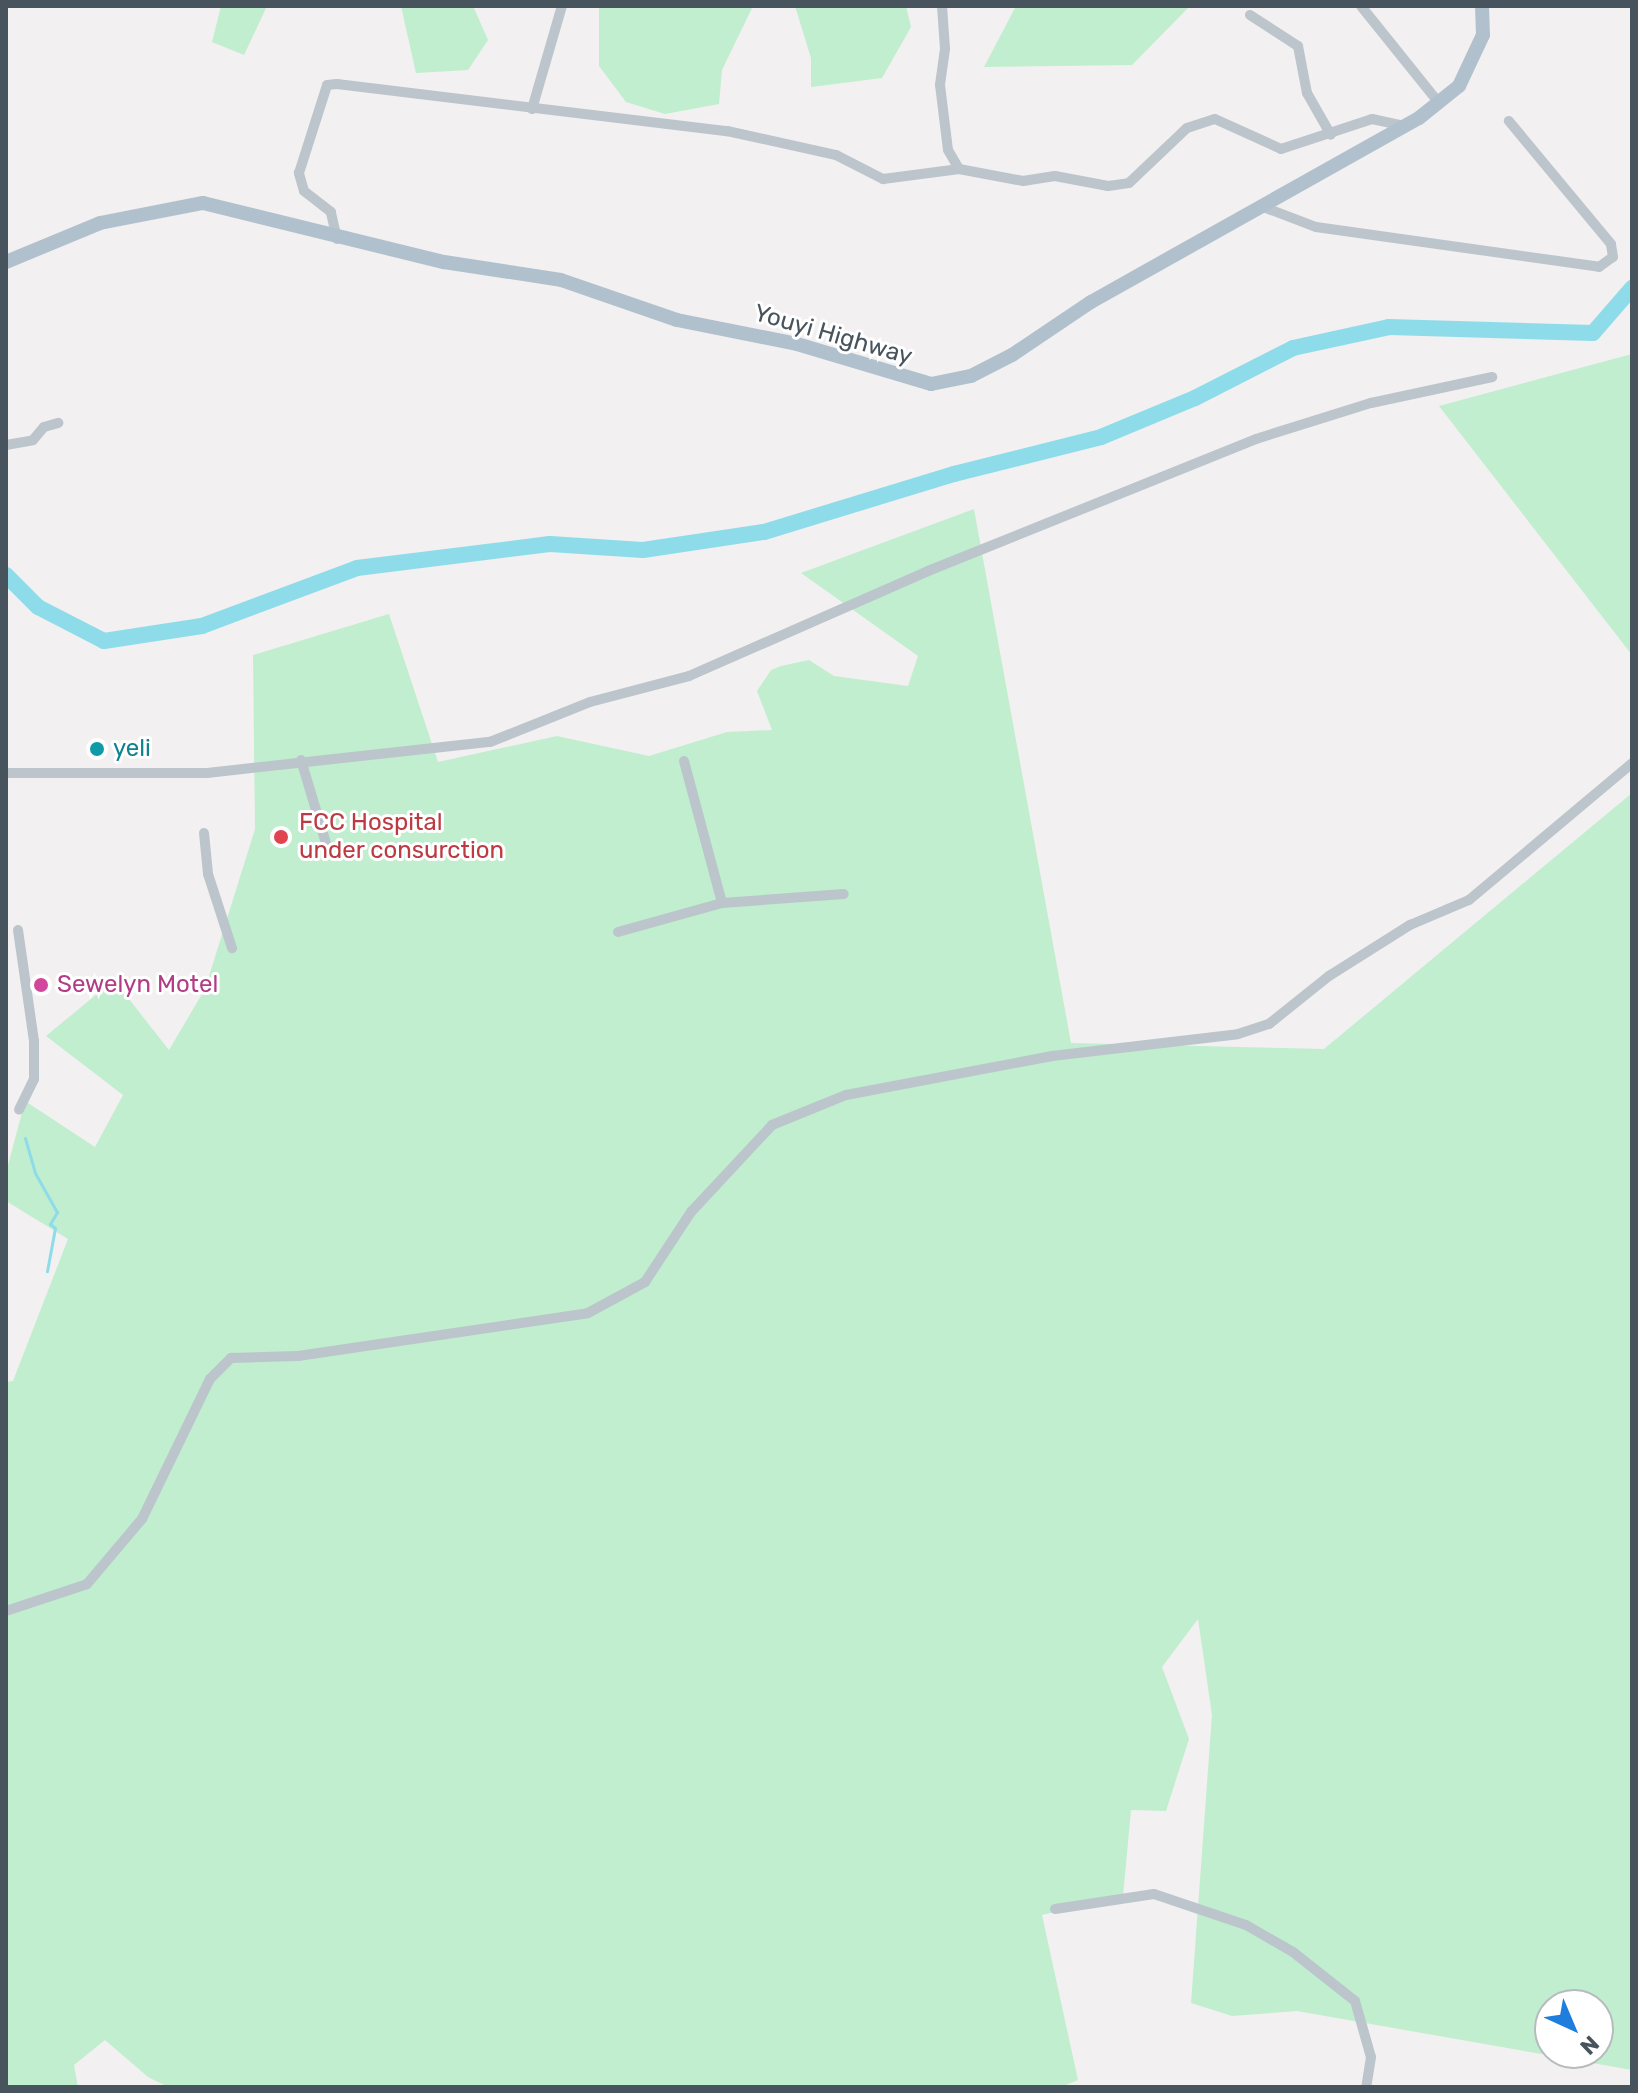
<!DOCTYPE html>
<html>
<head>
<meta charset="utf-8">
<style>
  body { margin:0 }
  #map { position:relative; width:1638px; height:2093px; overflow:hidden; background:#f2f0f0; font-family:Rubik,sans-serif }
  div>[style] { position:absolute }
  .green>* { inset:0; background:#c0eecf }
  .stream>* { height:3px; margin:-1.5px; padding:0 1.5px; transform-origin:1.5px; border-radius:1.5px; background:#8edcea }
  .river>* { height:16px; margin:-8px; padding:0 8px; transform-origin:8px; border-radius:8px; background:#8edcea }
  .minor>* { height:10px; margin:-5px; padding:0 5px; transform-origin:5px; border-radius:5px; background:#bcc5cc }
  .major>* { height:14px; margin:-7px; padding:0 7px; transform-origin:7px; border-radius:7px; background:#b0c1cd }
  .dots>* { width:22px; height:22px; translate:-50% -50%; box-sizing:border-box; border:4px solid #fff; border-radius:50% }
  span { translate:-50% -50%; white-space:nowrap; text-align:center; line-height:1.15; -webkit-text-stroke:6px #fff; paint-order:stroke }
  .street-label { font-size:24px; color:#48545d }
  .culture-label { font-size:24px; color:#0d838f }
  .left { translate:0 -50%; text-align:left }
  .health-label { font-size:24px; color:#be3a42 }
  .hotel-label { font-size:24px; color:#b23c85 }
  .frame { position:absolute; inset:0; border:8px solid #48545d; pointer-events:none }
  .north { position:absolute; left:1534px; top:1989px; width:80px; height:80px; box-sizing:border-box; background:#fff; border:2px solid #b6bbbe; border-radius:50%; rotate:136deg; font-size:22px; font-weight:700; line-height:32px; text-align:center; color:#48545d }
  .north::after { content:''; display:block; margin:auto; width:28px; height:36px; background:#1f7ddd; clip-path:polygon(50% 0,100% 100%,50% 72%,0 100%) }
</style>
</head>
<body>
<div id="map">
  <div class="green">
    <div style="clip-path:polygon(221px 6px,267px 6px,244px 55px,212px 42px)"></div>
    <div style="clip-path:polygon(401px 6px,473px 6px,488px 40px,468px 70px,416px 73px)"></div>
    <div style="clip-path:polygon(599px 6px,753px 6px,722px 70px,719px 104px,665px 114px,626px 102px,599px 66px)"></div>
    <div style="clip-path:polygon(795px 6px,906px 6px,911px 27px,882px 78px,811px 87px,811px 58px)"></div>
    <div style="clip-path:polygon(1016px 6px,1190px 6px,1132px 65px,984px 67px)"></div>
    <div style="clip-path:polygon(1632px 354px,1632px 655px,1439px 406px)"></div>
    <div style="clip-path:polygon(evenodd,974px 509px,1071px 1043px,1324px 1049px,1632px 793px,1632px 2070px,1297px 2011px,1232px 2016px,1191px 2003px,1212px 1715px,1198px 1619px,1162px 1667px,1189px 1739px,1166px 1811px,1131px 1810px,1123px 1896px,1042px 1915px,1078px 2080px,1061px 2087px,168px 2087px,148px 2077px,105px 2040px,74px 2065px,78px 2087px,6px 2087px,6px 1382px,13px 1381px,68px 1239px,6px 1201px,6px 1173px,25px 1101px,95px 1147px,123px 1095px,46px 1036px,114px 980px,169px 1050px,205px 989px,255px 829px,253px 655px,389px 614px,438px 762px,557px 736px,649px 756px,727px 732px,772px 730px,757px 691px,771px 670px,781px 666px,809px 660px,834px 676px,908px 686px,918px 656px,801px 573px,974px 509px,1550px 2005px,1598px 2005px,1598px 2053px,1550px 2053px,1550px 2005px)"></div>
  </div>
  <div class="stream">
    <div style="left:25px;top:1138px;width:36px;rotate:74deg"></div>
    <div style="left:35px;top:1173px;width:45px;rotate:60.6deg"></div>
    <div style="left:57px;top:1212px;width:14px;rotate:120deg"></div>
    <div style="left:50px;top:1224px;width:6px;rotate:39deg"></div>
    <div style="left:55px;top:1228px;width:44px;rotate:100.5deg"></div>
  </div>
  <div class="river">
    <div style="left:6px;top:575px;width:45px;rotate:45deg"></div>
    <div style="left:38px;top:607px;width:74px;rotate:27.3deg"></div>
    <div style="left:104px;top:641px;width:99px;rotate:-8.7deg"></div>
    <div style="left:202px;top:626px;width:165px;rotate:-20.5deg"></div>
    <div style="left:357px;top:568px;width:194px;rotate:-7.1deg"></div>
    <div style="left:550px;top:544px;width:93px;rotate:3.7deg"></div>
    <div style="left:643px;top:550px;width:122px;rotate:-8.5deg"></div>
    <div style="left:764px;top:532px;width:199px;rotate:-17deg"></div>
    <div style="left:954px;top:474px;width:152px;rotate:-14.1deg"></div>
    <div style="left:1101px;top:437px;width:102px;rotate:-22.5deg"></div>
    <div style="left:1195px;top:398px;width:110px;rotate:-27deg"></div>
    <div style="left:1293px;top:348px;width:98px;rotate:-12.3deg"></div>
    <div style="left:1389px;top:327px;width:204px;rotate:1.7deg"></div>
    <div style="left:1593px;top:333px;width:60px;rotate:-49.1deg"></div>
  </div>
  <div class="minor">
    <div style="left:942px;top:6px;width:43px;rotate:86deg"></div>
    <div style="left:945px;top:49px;width:36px;rotate:98deg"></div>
    <div style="left:940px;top:85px;width:65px;rotate:83deg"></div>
    <div style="left:948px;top:150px;width:22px;rotate:60deg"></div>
    <div style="left:1361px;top:6px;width:124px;rotate:51.2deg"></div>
    <div style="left:1250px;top:15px;width:57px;rotate:32.9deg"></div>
    <div style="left:1298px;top:46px;width:48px;rotate:79.2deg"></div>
    <div style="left:1307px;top:93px;width:48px;rotate:60.3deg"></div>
    <div style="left:532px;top:109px;width:107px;rotate:-73.8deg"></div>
    <div style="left:1266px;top:208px;width:53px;rotate:20.8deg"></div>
    <div style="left:1316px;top:227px;width:286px;rotate:8deg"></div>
    <div style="left:1599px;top:267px;width:17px;rotate:-36deg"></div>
    <div style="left:1613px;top:257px;width:13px;rotate:-99deg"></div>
    <div style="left:1611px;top:244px;width:160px;rotate:-129.7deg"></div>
    <div style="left:337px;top:239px;width:28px;rotate:-103deg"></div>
    <div style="left:331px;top:212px;width:34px;rotate:-142deg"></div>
    <div style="left:304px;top:191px;width:19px;rotate:-106deg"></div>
    <div style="left:299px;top:173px;width:92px;rotate:-72.3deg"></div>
    <div style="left:327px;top:85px;width:10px;rotate:-6deg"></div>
    <div style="left:337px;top:84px;width:393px;rotate:6.9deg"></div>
    <div style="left:727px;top:131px;width:112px;rotate:12.4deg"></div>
    <div style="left:836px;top:155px;width:53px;rotate:27.1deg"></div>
    <div style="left:883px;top:179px;width:77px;rotate:-7.5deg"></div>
    <div style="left:959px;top:169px;width:65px;rotate:10.6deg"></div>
    <div style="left:1023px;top:181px;width:32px;rotate:-9deg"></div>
    <div style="left:1055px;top:176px;width:54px;rotate:10.7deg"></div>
    <div style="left:1108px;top:186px;width:21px;rotate:-8deg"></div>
    <div style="left:1129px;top:183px;width:80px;rotate:-43.5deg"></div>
    <div style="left:1187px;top:128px;width:29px;rotate:-18deg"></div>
    <div style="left:1215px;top:119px;width:72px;rotate:24.4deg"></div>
    <div style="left:1281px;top:149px;width:96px;rotate:-18.2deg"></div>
    <div style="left:1372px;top:119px;width:34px;rotate:12deg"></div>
    <div style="left:6px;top:445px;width:27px;rotate:-10deg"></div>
    <div style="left:33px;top:440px;width:17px;rotate:-50deg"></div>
    <div style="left:44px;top:427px;width:15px;rotate:-16deg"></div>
    <div style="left:301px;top:760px;width:94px;rotate:73.3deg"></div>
    <div style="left:684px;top:761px;width:147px;rotate:75deg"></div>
    <div style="left:6px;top:773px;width:201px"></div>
    <div style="left:207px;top:773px;width:285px;rotate:-6.3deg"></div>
    <div style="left:490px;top:742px;width:108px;rotate:-21.8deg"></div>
    <div style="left:590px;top:702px;width:102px;rotate:-14.7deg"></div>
    <div style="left:689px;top:676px;width:261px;rotate:-23.7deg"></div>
    <div style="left:928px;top:571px;width:354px;rotate:-21.9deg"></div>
    <div style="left:1256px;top:439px;width:121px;rotate:-17.4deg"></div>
    <div style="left:1371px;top:403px;width:124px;rotate:-12.1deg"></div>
    <div style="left:204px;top:833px;width:41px;rotate:84.4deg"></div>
    <div style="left:208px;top:874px;width:78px;rotate:72deg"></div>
    <div style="left:18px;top:930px;width:112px;rotate:81.8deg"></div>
    <div style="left:34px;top:1041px;width:38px;rotate:90deg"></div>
    <div style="left:34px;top:1079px;width:34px;rotate:116deg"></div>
    <div style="left:618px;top:932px;width:108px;rotate:-15.6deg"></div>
    <div style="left:722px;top:903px;width:122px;rotate:-4.2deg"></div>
    <div style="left:6px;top:1611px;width:85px;rotate:-18.4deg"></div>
    <div style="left:87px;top:1584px;width:85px;rotate:-49.8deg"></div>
    <div style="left:142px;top:1519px;width:156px;rotate:-64.1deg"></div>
    <div style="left:210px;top:1379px;width:30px;rotate:-45deg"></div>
    <div style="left:231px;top:1358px;width:67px;rotate:-1.7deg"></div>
    <div style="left:298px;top:1356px;width:293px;rotate:-8.4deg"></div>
    <div style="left:588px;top:1313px;width:65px;rotate:-28.5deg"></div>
    <div style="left:645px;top:1282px;width:84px;rotate:-56.7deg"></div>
    <div style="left:691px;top:1212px;width:119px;rotate:-47deg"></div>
    <div style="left:772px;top:1125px;width:80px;rotate:-22.1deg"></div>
    <div style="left:846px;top:1095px;width:210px;rotate:-10.7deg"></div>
    <div style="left:1052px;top:1056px;width:187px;rotate:-6.7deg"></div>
    <div style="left:1238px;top:1034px;width:33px;rotate:-18deg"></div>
    <div style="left:1269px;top:1024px;width:77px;rotate:-38.7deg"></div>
    <div style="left:1329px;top:976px;width:96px;rotate:-32.2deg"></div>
    <div style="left:1410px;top:925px;width:64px;rotate:-23deg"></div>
    <div style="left:1469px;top:900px;width:213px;rotate:-40deg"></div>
    <div style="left:1055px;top:1909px;width:100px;rotate:-8.6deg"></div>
    <div style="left:1154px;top:1894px;width:97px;rotate:18.6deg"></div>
    <div style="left:1246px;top:1925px;width:54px;rotate:29.9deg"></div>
    <div style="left:1293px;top:1952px;width:79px;rotate:38.3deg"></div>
    <div style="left:1355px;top:2001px;width:58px;rotate:74.1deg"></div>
    <div style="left:1371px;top:2057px;width:30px;rotate:99deg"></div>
  </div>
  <div class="major">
    <div style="left:6px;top:262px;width:102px;rotate:-22.5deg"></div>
    <div style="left:100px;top:223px;width:105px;rotate:-11deg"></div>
    <div style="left:203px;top:203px;width:248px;rotate:13.8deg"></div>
    <div style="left:444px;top:262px;width:118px;rotate:8.7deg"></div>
    <div style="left:561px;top:280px;width:123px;rotate:19deg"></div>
    <div style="left:677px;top:320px;width:122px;rotate:11.3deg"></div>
    <div style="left:797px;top:344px;width:140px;rotate:16.6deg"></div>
    <div style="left:931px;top:384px;width:41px;rotate:-11.3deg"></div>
    <div style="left:971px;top:376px;width:46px;rotate:-27.1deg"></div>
    <div style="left:1012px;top:355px;width:95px;rotate:-33.9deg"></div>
    <div style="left:1091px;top:302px;width:376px;rotate:-29.3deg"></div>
    <div style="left:1419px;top:118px;width:51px;rotate:-38.7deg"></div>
    <div style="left:1459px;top:86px;width:56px;rotate:-64.8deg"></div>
    <div style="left:1483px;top:35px;width:29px;rotate:-92deg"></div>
  </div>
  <div class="dots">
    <div style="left:97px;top:749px;background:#0f9aa8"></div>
    <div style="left:281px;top:837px;background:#e0444e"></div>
    <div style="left:41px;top:985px;background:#d1479c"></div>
  </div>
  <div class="street-label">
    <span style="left:833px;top:335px;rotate:16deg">Youyi Highway</span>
  </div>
  <div class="culture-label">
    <span class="left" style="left:113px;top:749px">yeli</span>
  </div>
  <div class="health-label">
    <span class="left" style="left:299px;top:837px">FCC Hospital<br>under consurction</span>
  </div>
  <div class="hotel-label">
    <span class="left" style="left:57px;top:985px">Sewelyn Motel</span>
  </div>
  <div class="frame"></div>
  <div class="north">N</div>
</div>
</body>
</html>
